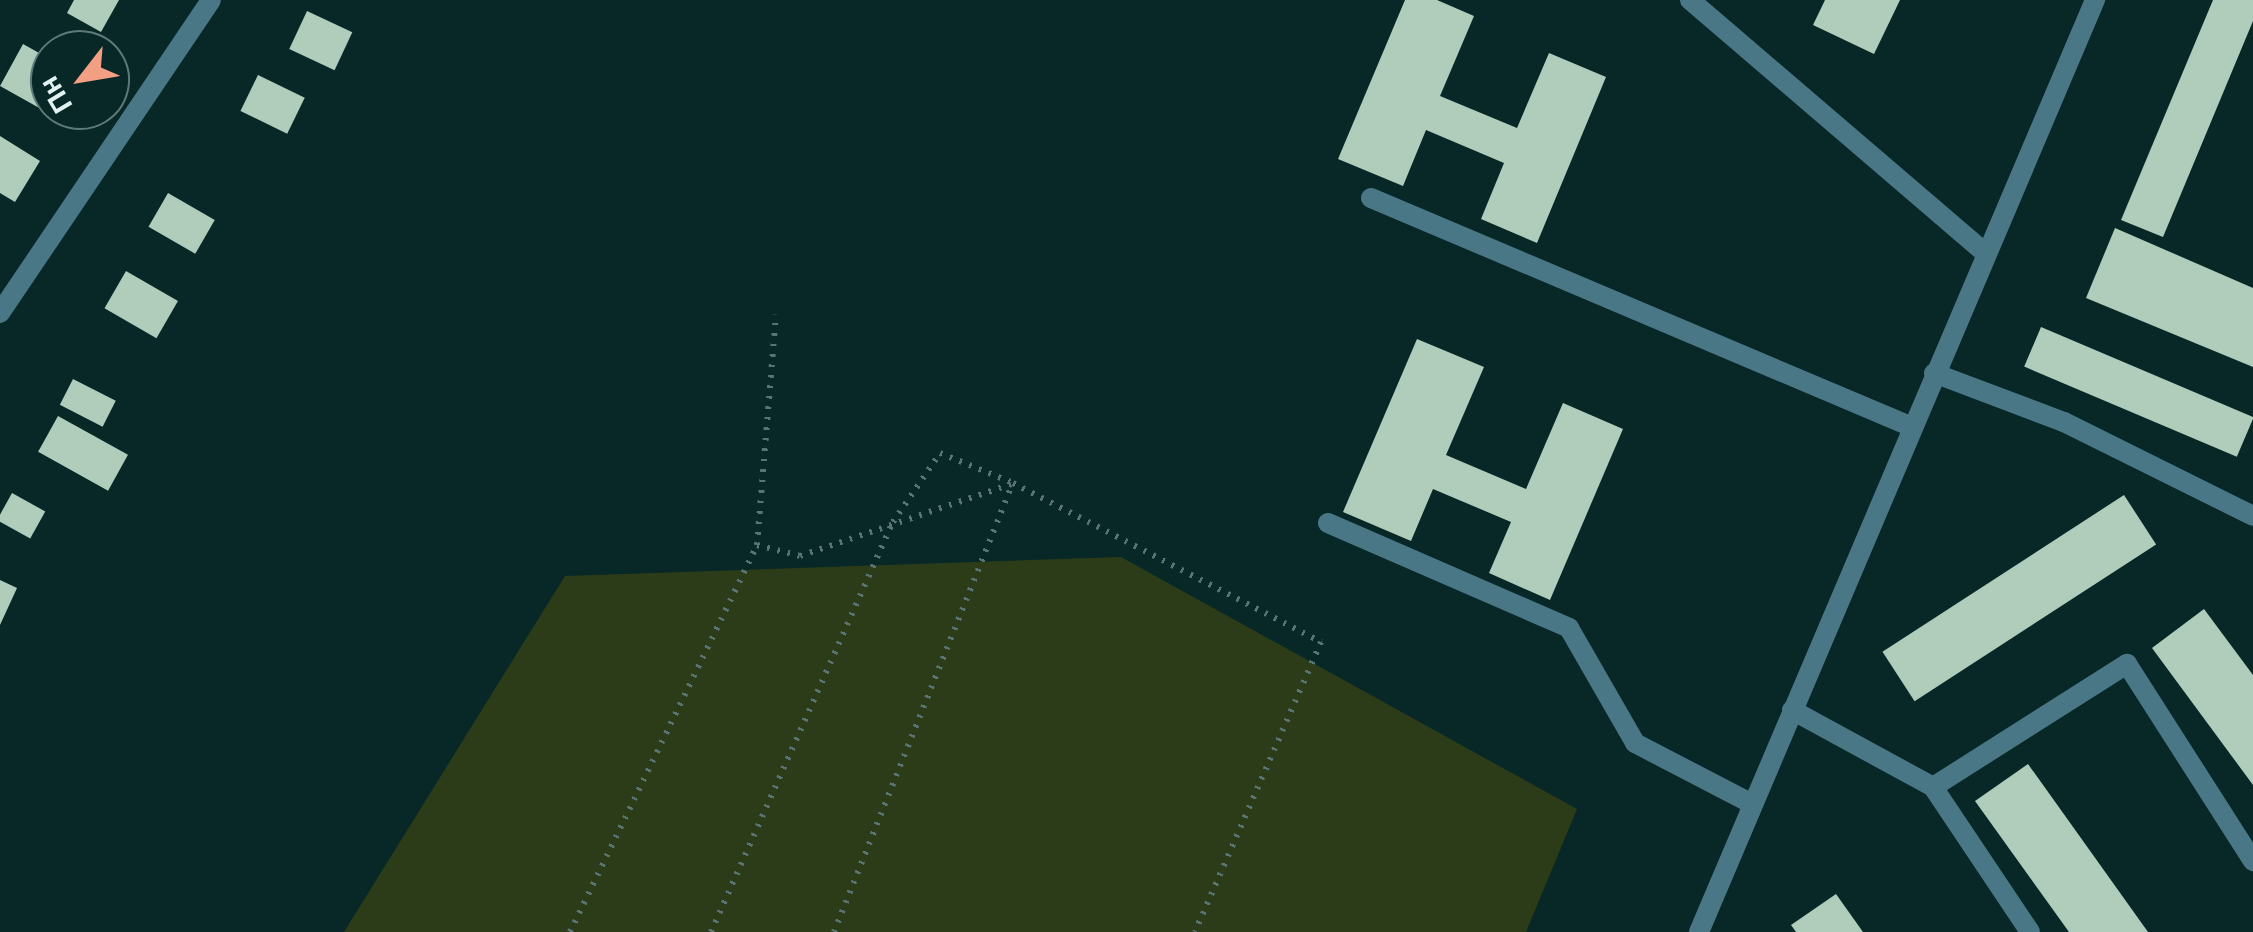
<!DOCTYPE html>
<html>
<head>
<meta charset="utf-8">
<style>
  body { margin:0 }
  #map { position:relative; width:2253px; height:932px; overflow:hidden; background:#072827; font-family:Arial,sans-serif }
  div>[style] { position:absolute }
  .green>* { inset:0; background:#2c3c19 }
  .building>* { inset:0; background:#b0cdbc; transform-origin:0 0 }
  .path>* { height:6px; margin-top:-3px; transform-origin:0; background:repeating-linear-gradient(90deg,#597473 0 2.5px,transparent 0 10.5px) }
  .service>* { height:20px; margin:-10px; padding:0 10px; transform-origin:10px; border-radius:10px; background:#4a7786 }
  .minor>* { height:20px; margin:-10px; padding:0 10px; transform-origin:10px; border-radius:10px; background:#4a7786 }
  span { translate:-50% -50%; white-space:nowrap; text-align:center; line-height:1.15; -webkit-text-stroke:10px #072827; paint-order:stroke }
  .north { position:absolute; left:30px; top:30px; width:100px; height:100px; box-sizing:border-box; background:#072827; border:2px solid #5e7978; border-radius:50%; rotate:239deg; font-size:28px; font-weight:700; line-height:40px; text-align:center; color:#e1f2f1 }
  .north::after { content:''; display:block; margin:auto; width:35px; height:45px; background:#f39f84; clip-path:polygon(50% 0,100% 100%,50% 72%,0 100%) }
</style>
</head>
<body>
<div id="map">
  <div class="green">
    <div style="clip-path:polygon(1121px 557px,1577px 809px,1526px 932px,344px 932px,565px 576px)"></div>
  </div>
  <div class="building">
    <div style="clip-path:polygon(74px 0,119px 0,101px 32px,67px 13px)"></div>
    <div style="clip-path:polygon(1405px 0,1437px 0,1474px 16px,1440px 96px,1517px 128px,1549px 53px,1606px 77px,1537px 243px,1481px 219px,1504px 163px,1426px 130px,1403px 186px,1338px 159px)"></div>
    <div style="clip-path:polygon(1825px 0,1900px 0,1874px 54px,1813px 25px)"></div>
    <div style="clip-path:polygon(2213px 0,2253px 0,2253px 21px,2163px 237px,2121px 220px)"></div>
    <div style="left:307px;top:11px;width:50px;height:42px;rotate:25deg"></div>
    <div style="clip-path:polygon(23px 44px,50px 59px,50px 110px,64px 110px,59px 119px,0 86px)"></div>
    <div style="left:258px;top:75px;width:52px;height:40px;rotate:26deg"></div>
    <div style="clip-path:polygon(0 136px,40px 161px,15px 202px,0 193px)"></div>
    <div style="left:168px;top:193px;width:54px;height:39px;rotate:30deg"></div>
    <div style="clip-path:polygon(2115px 228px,2253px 288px,2253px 367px,2086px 298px)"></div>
    <div style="left:126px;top:271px;width:60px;height:43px;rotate:30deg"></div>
    <div style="left:2041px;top:327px;width:231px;height:43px;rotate:23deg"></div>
    <div style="clip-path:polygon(1417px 339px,1484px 367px,1446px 455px,1526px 489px,1563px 403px,1623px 429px,1550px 600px,1489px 573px,1511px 522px,1433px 489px,1411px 541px,1343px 512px)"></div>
    <div style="left:73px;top:379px;width:48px;height:29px;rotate:27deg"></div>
    <div style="left:58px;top:416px;width:80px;height:41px;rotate:29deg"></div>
    <div style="left:12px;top:493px;width:38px;height:31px;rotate:29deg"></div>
    <div style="left:2124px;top:495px;width:59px;height:288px;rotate:57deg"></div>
    <div style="clip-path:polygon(0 580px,17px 588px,0 625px)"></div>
    <div style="clip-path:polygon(2204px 609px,2253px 675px,2253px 785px,2152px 648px)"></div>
    <div style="clip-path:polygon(2028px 764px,2148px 932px,2069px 932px,1975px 801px)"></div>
    <div style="clip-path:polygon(1836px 894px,1863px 932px,1796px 932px,1791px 925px)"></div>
  </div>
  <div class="path">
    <div style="left:757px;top:545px;width:44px;rotate:14.3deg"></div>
    <div style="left:800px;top:556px;width:223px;rotate:-18.8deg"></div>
    <div style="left:570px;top:932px;width:430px;rotate:-64.2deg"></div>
    <div style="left:757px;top:545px;width:231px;rotate:-85.3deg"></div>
    <div style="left:711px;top:932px;width:449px;rotate:-66.1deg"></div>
    <div style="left:893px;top:522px;width:83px;rotate:-55.7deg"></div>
    <div style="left:940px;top:453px;width:79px;rotate:22.3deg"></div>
    <div style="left:1013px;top:483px;width:347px;rotate:27.3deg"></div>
    <div style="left:1321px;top:642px;width:316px;rotate:113.5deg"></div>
    <div style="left:834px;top:932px;width:483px;rotate:-68.3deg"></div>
  </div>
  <div class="service">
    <div style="left:1690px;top:0;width:389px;rotate:40.6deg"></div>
    <div style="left:1371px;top:198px;width:587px;rotate:22.94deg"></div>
    <div style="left:1934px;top:373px;width:139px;rotate:20.7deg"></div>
    <div style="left:2064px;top:422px;width:211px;rotate:26.4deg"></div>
    <div style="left:1328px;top:523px;width:263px;rotate:23.5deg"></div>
    <div style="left:1569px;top:628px;width:133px;rotate:60.1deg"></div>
    <div style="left:1635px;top:743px;width:132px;rotate:27.5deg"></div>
    <div style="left:1792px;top:710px;width:161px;rotate:28.6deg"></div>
    <div style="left:1933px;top:787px;width:174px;rotate:56.2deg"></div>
    <div style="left:1933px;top:787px;width:230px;rotate:-32.4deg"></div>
    <div style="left:2127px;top:664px;width:234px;rotate:57.4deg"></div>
  </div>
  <div class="minor">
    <div style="left:0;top:313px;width:377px;rotate:-56deg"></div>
    <div style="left:1699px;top:932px;width:1013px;rotate:-66.98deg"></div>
  </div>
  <div class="north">Пн</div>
</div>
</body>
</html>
